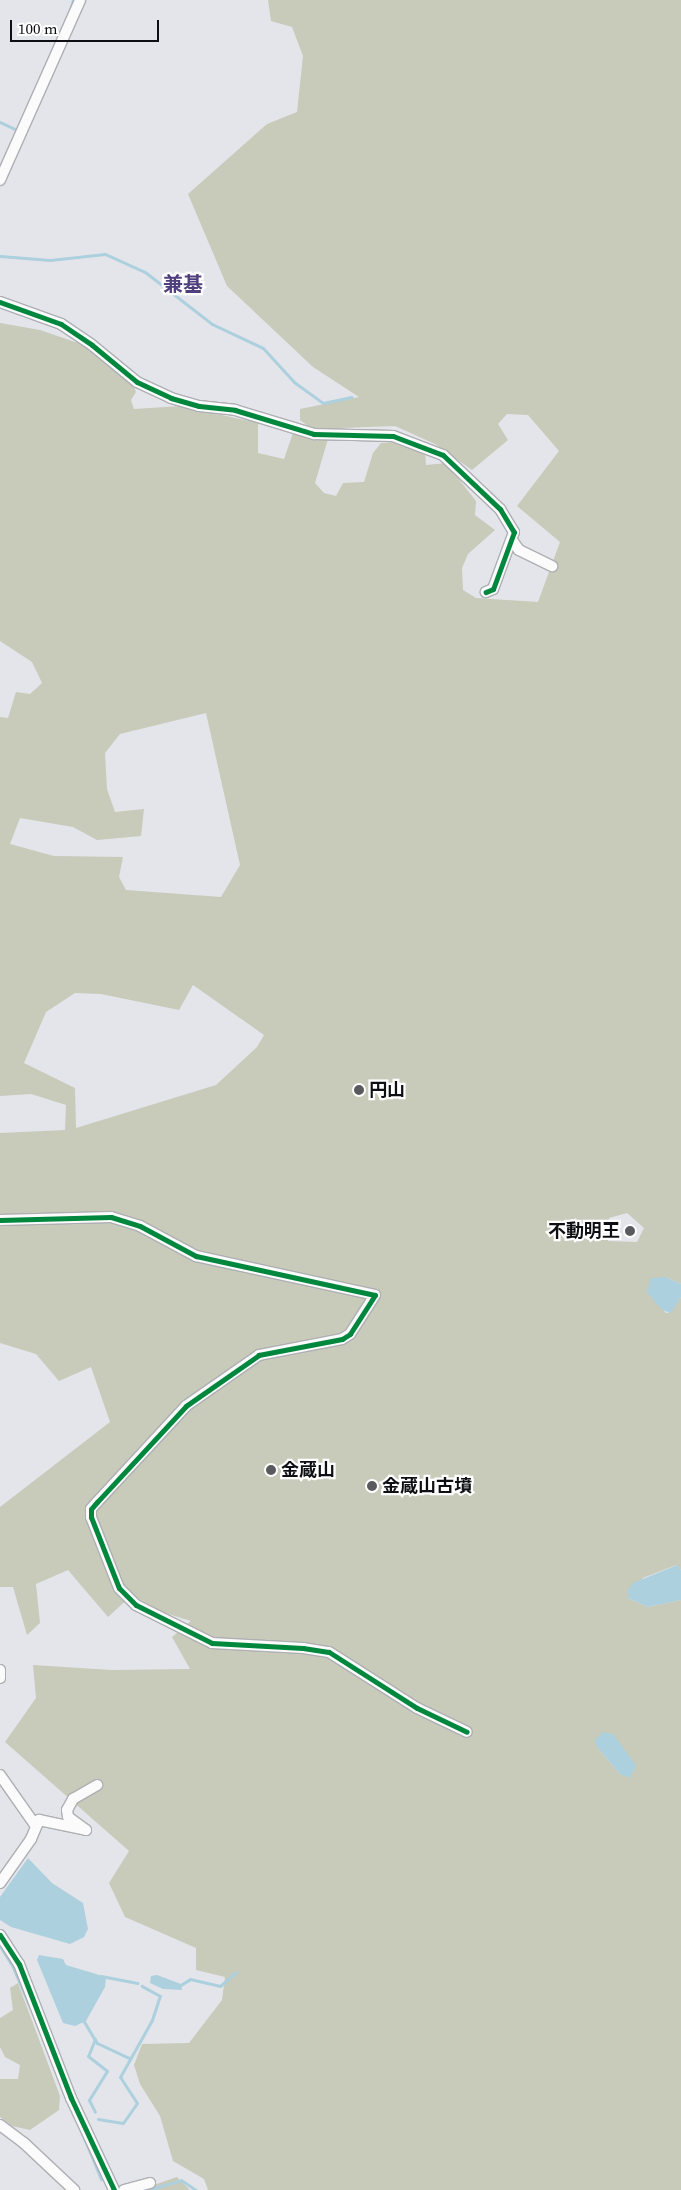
<!DOCTYPE html>
<html>
<head>
<meta charset="utf-8">
<style>
  body { margin:0 }
  #map { position:relative; width:681px; height:2190px; overflow:hidden; background:#e4e5eb; font-family:"Source Serif 4","Noto Sans JP",serif }
  div>[style] { position:absolute }
  .green>* { inset:0; background:#c8caba }
  .water>* { inset:0; background:#acd0dd }
  .stream>* { height:3px; margin:-1.5px; padding:0 1.5px; transform-origin:1.5px; border-radius:1.5px; background:#acd0dd }
  .roads { filter:drop-shadow(1px 0 #aeafb3) drop-shadow(-1px 0 #aeafb3) drop-shadow(0 1px #aeafb3) drop-shadow(0 -1px #aeafb3) }
  .minor>* { height:10px; margin:-5px; padding:0 5px; transform-origin:5px; border-radius:5px; background:#fbfbfc }
  .cycleway>* { height:5px; margin:-2.5px; padding:0 2.5px; transform-origin:2.5px; border-radius:2.5px; background:#00873e }
  .dots>* { width:14px; height:14px; translate:-50% -50%; box-sizing:border-box; border:2px solid #fff; border-radius:50% }
  span { translate:-50% -50%; white-space:nowrap; text-align:center; line-height:1.15; -webkit-text-stroke:4.5px #fff; paint-order:stroke }
  .poi-label { font-size:18px; color:#0e0f12; font-weight:700 }
  .left { translate:0 -50%; text-align:left }
  .right { translate:-100% -50%; text-align:right }
  .quarter-label { font-size:20px; color:#4f3f7c; font-weight:700 }
  .scale { position:absolute; left:10px; top:20px; width:149px; height:22px; box-sizing:border-box; border:2px solid #0e0f12; border-top:0; padding-left:6px; font-size:15px; line-height:18px; white-space:nowrap; color:#0e0f12; -webkit-text-stroke:4px #fff; paint-order:stroke }
</style>
</head>
<body>
<div id="map">
  <div class="green">
    <div style="clip-path:polygon(evenodd,268px 0,681px 0,681px 1284px,666px 1277px,647px 1292px,666px 1313px,671px 1312px,681px 1297px,681px 1570px,676px 1565px,643px 1578px,628px 1598px,648px 1607px,681px 1600px,681px 2190px,208px 2190px,204px 2179px,173px 2161px,160px 2116px,140px 2084px,134px 2065px,142px 2044px,189px 2043px,222px 2000px,225px 1977px,196px 1970px,196px 1948px,125px 1917px,109px 1883px,129px 1851px,5px 1742px,36px 1698px,33px 1665px,112px 1670px,190px 1669px,172px 1637px,191px 1621px,162px 1612px,132px 1595px,108px 1617px,68px 1570px,36px 1584px,40px 1623px,27px 1635px,13px 1587px,0 1587px,0 1507px,110px 1422px,91px 1367px,59px 1381px,36px 1354px,0 1343px,0 1133px,65px 1130px,66px 1105px,31px 1094px,0 1096px,0 717px,8px 718px,16px 692px,30px 694px,42px 683px,32px 662px,0 641px,0 323px,40px 330px,81px 344px,133px 384px,136px 392px,131px 400px,134px 409px,181px 406px,258px 423px,258px 453px,284px 459px,293px 433px,328px 439px,315px 483px,324px 493px,336px 496px,343px 483px,364px 482px,373px 453px,381px 443px,392px 442px,425px 451px,426px 465px,446px 463px,476px 501px,475px 515px,495px 530px,468px 554px,462px 568px,463px 590px,476px 598px,538px 602px,560px 542px,517px 506px,559px 451px,528px 415px,507px 414px,498px 424px,508px 440px,472px 470px,435px 444px,395px 426px,312px 429px,300px 420px,300px 409px,359px 397px,313px 367px,227px 286px,188px 194px,267px 124px,297px 112px,303px 56px,292px 27px,271px 21px,268px 0,206px 713px,240px 865px,221px 897px,126px 890px,119px 877px,123px 857px,54px 856px,10px 844px,20px 818px,73px 827px,97px 840px,141px 836px,144px 809px,115px 812px,107px 789px,105px 753px,120px 734px,206px 713px,268px 0,193px 985px,264px 1035px,257px 1047px,216px 1085px,76px 1128px,75px 1088px,24px 1063px,46px 1012px,75px 993px,101px 994px,179px 1010px,193px 985px,268px 0,627px 1213px,644px 1228px,637px 1242px,608px 1241px,609px 1218px,627px 1213px,268px 0,613px 1734px,626px 1755px,620px 1774px,597px 1747px,613px 1734px)"></div>
    <div style="clip-path:polygon(18px 1983px,60px 2096px,59px 2110px,30px 2130px,12px 2126px,0 2117px,0 2079px,18px 2079px,20px 2065px,5px 2057px,0 2047px,0 2018px,13px 2010px,10px 1988px)"></div>
    <div style="clip-path:polygon(177px 2177px,190px 2190px,139px 2190px)"></div>
  </div>
  <div class="water">
    <div style="clip-path:polygon(666px 1277px,681px 1284px,681px 1297px,671px 1313px,662px 1310px,647px 1292px,651px 1278px)"></div>
    <div style="clip-path:polygon(677px 1565px,681px 1570px,681px 1600px,648px 1607px,628px 1598px,628px 1590px,633px 1583px)"></div>
    <div style="clip-path:polygon(603px 1732px,613px 1734px,636px 1765px,630px 1778px,620px 1774px,597px 1747px,595px 1740px)"></div>
    <div style="clip-path:polygon(28px 1858px,52px 1883px,83px 1903px,88px 1929px,84px 1937px,70px 1944px,11px 1927px,0 1920px,0 1897px)"></div>
    <div style="clip-path:polygon(39px 1955px,63px 1959px,66px 1965px,106px 1977px,105px 1987px,86px 2021px,75px 2026px,63px 2023px,37px 1960px)"></div>
    <div style="clip-path:polygon(157px 1975px,181px 1984px,182px 1990px,163px 1989px,150px 1983px,151px 1976px)"></div>
  </div>
  <div class="stream">
    <div style="left:69px;top:13px;width:14px;rotate:-73deg"></div>
    <div style="left:0;top:122px;width:19px;rotate:25deg"></div>
    <div style="left:17px;top:130px;width:41px;rotate:114.7deg"></div>
    <div style="left:0;top:256px;width:50px;rotate:4.6deg"></div>
    <div style="left:50px;top:260px;width:55px;rotate:-6.2deg"></div>
    <div style="left:105px;top:254px;width:44px;rotate:24.2deg"></div>
    <div style="left:145px;top:272px;width:85px;rotate:37.8deg"></div>
    <div style="left:212px;top:324px;width:56px;rotate:25.2deg"></div>
    <div style="left:263px;top:348px;width:46px;rotate:47.6deg"></div>
    <div style="left:294px;top:382px;width:36px;rotate:36deg"></div>
    <div style="left:323px;top:403px;width:29px;rotate:-12deg"></div>
    <div style="left:0;top:1946px;width:22px;rotate:58deg"></div>
    <div style="left:12px;top:1965px;width:72px;rotate:67deg"></div>
    <div style="left:101px;top:1976px;width:37px;rotate:11deg"></div>
    <div style="left:179px;top:1986px;width:13px;rotate:-32deg"></div>
    <div style="left:190px;top:1979px;width:31px;rotate:13deg"></div>
    <div style="left:220px;top:1986px;width:21px;rotate:-41deg"></div>
    <div style="left:83px;top:2020px;width:27px;rotate:59deg"></div>
    <div style="left:97px;top:2043px;width:35px;rotate:25deg"></div>
    <div style="left:95px;top:2039px;width:18px;rotate:112deg"></div>
    <div style="left:88px;top:2056px;width:24px;rotate:38deg"></div>
    <div style="left:107px;top:2071px;width:34px;rotate:122deg"></div>
    <div style="left:89px;top:2100px;width:13px;rotate:63deg"></div>
    <div style="left:98px;top:2119px;width:25px;rotate:9deg"></div>
    <div style="left:123px;top:2123px;width:24px;rotate:-55deg"></div>
    <div style="left:137px;top:2103px;width:31px;rotate:-123deg"></div>
    <div style="left:120px;top:2077px;width:65px;rotate:-60.7deg"></div>
    <div style="left:152px;top:2020px;width:25px;rotate:-72deg"></div>
    <div style="left:160px;top:1996px;width:21px;rotate:-151deg"></div>
    <div style="left:82px;top:2133px;width:50px;rotate:67.6deg"></div>
    <div style="left:147px;top:2190px;width:35px;rotate:-16deg"></div>
    <div style="left:181px;top:2180px;width:18px;rotate:34deg"></div>
  </div>
  <div class="roads">
    <div class="minor">
      <div style="left:0;top:180px;width:197px;rotate:-66deg"></div>
      <div style="left:0;top:302px;width:65px;rotate:19.8deg"></div>
      <div style="left:61px;top:324px;width:37px;rotate:34deg"></div>
      <div style="left:92px;top:345px;width:58px;rotate:39.4deg"></div>
      <div style="left:137px;top:382px;width:38px;rotate:25deg"></div>
      <div style="left:171px;top:398px;width:29px;rotate:16deg"></div>
      <div style="left:199px;top:406px;width:36px;rotate:6deg"></div>
      <div style="left:235px;top:410px;width:83px;rotate:16.9deg"></div>
      <div style="left:314px;top:434px;width:79px;rotate:1.5deg"></div>
      <div style="left:393px;top:436px;width:53px;rotate:20.8deg"></div>
      <div style="left:443px;top:455px;width:79px;rotate:43.5deg"></div>
      <div style="left:500px;top:509px;width:27px;rotate:59deg"></div>
      <div style="left:514px;top:532px;width:61px;rotate:110.2deg"></div>
      <div style="left:493px;top:589px;width:8px;rotate:157deg"></div>
      <div style="left:512px;top:540px;width:12px;rotate:55deg"></div>
      <div style="left:519px;top:550px;width:37px;rotate:26deg"></div>
      <div style="left:0;top:1220px;width:111px;rotate:-1.5deg"></div>
      <div style="left:111px;top:1217px;width:30px;rotate:17deg"></div>
      <div style="left:140px;top:1226px;width:64px;rotate:28.2deg"></div>
      <div style="left:196px;top:1256px;width:183px;rotate:12.3deg"></div>
      <div style="left:375px;top:1295px;width:46px;rotate:122.7deg"></div>
      <div style="left:350px;top:1334px;width:9px;rotate:148deg"></div>
      <div style="left:342px;top:1339px;width:85px;rotate:169.1deg"></div>
      <div style="left:259px;top:1355px;width:89px;rotate:145.1deg"></div>
      <div style="left:186px;top:1406px;width:131px;rotate:132.8deg"></div>
      <div style="left:97px;top:1502px;width:9px;rotate:131deg"></div>
      <div style="left:91px;top:1509px;width:8px;rotate:90deg"></div>
      <div style="left:91px;top:1517px;width:76px;rotate:68.5deg"></div>
      <div style="left:119px;top:1588px;width:24px;rotate:45deg"></div>
      <div style="left:136px;top:1605px;width:85px;rotate:26.6deg"></div>
      <div style="left:212px;top:1643px;width:91px;rotate:3.1deg"></div>
      <div style="left:303px;top:1648px;width:26px;rotate:9deg"></div>
      <div style="left:329px;top:1652px;width:104px;rotate:32.5deg"></div>
      <div style="left:417px;top:1708px;width:55px;rotate:25.6deg"></div>
      <div style="left:0;top:1670px;width:8px;rotate:90deg"></div>
      <div style="left:0;top:1775px;width:61px;rotate:55deg"></div>
      <div style="left:0;top:1883px;width:54px;rotate:-54.8deg"></div>
      <div style="left:31px;top:1839px;width:21px;rotate:-67deg"></div>
      <div style="left:39px;top:1820px;width:48px;rotate:12deg"></div>
      <div style="left:86px;top:1830px;width:22px;rotate:-144deg"></div>
      <div style="left:68px;top:1817px;width:7px;rotate:-98deg"></div>
      <div style="left:67px;top:1810px;width:13px;rotate:-61deg"></div>
      <div style="left:73px;top:1799px;width:28px;rotate:-30deg"></div>
      <div style="left:0;top:1935px;width:35px;rotate:57deg"></div>
      <div style="left:19px;top:1964px;width:144px;rotate:68.8deg"></div>
      <div style="left:71px;top:2098px;width:102px;rotate:64.9deg"></div>
      <div style="left:0;top:2125px;width:30px;rotate:37deg"></div>
      <div style="left:24px;top:2143px;width:69px;rotate:43.2deg"></div>
      <div style="left:124px;top:2190px;width:27px;rotate:-15deg"></div>
    </div>
  </div>
  <div class="cycleway">
    <div style="left:0;top:302px;width:65px;rotate:19.8deg"></div>
    <div style="left:61px;top:324px;width:37px;rotate:34deg"></div>
    <div style="left:92px;top:345px;width:58px;rotate:39.4deg"></div>
    <div style="left:137px;top:382px;width:38px;rotate:25deg"></div>
    <div style="left:171px;top:398px;width:29px;rotate:16deg"></div>
    <div style="left:199px;top:406px;width:36px;rotate:6deg"></div>
    <div style="left:235px;top:410px;width:83px;rotate:16.9deg"></div>
    <div style="left:314px;top:434px;width:79px;rotate:1.5deg"></div>
    <div style="left:393px;top:436px;width:53px;rotate:20.8deg"></div>
    <div style="left:443px;top:455px;width:79px;rotate:43.5deg"></div>
    <div style="left:500px;top:509px;width:27px;rotate:59deg"></div>
    <div style="left:514px;top:532px;width:61px;rotate:110.2deg"></div>
    <div style="left:493px;top:589px;width:8px;rotate:157deg"></div>
    <div style="left:0;top:1220px;width:111px;rotate:-1.5deg"></div>
    <div style="left:111px;top:1217px;width:30px;rotate:17deg"></div>
    <div style="left:140px;top:1226px;width:64px;rotate:28.2deg"></div>
    <div style="left:196px;top:1256px;width:183px;rotate:12.3deg"></div>
    <div style="left:375px;top:1295px;width:46px;rotate:122.7deg"></div>
    <div style="left:350px;top:1334px;width:9px;rotate:148deg"></div>
    <div style="left:342px;top:1339px;width:85px;rotate:169.1deg"></div>
    <div style="left:259px;top:1355px;width:89px;rotate:145.1deg"></div>
    <div style="left:186px;top:1406px;width:131px;rotate:132.8deg"></div>
    <div style="left:97px;top:1502px;width:9px;rotate:131deg"></div>
    <div style="left:91px;top:1509px;width:8px;rotate:90deg"></div>
    <div style="left:91px;top:1517px;width:76px;rotate:68.5deg"></div>
    <div style="left:119px;top:1588px;width:24px;rotate:45deg"></div>
    <div style="left:136px;top:1605px;width:85px;rotate:26.6deg"></div>
    <div style="left:212px;top:1643px;width:91px;rotate:3.1deg"></div>
    <div style="left:303px;top:1648px;width:26px;rotate:9deg"></div>
    <div style="left:329px;top:1652px;width:104px;rotate:32.5deg"></div>
    <div style="left:417px;top:1708px;width:55px;rotate:25.6deg"></div>
    <div style="left:0;top:1935px;width:35px;rotate:57deg"></div>
    <div style="left:19px;top:1964px;width:144px;rotate:68.8deg"></div>
    <div style="left:71px;top:2098px;width:102px;rotate:64.9deg"></div>
  </div>
  <div class="dots">
    <div style="left:359px;top:1090px;background:#595a5e"></div>
    <div style="left:630px;top:1231px;background:#595a5e"></div>
    <div style="left:271px;top:1470px;background:#595a5e"></div>
    <div style="left:372px;top:1486px;background:#595a5e"></div>
  </div>
  <div class="poi-label">
    <span class="left" style="left:369px;top:1090px">円山</span>
    <span class="right" style="left:620px;top:1231px">不動明王</span>
    <span class="left" style="left:281px;top:1470px">金蔵山</span>
    <span class="left" style="left:382px;top:1486px">金蔵山古墳</span>
  </div>
  <div class="quarter-label">
    <span style="left:183px;top:284px">兼基</span>
  </div>
  <div class="scale">100 m</div>
</div>
</body>
</html>
